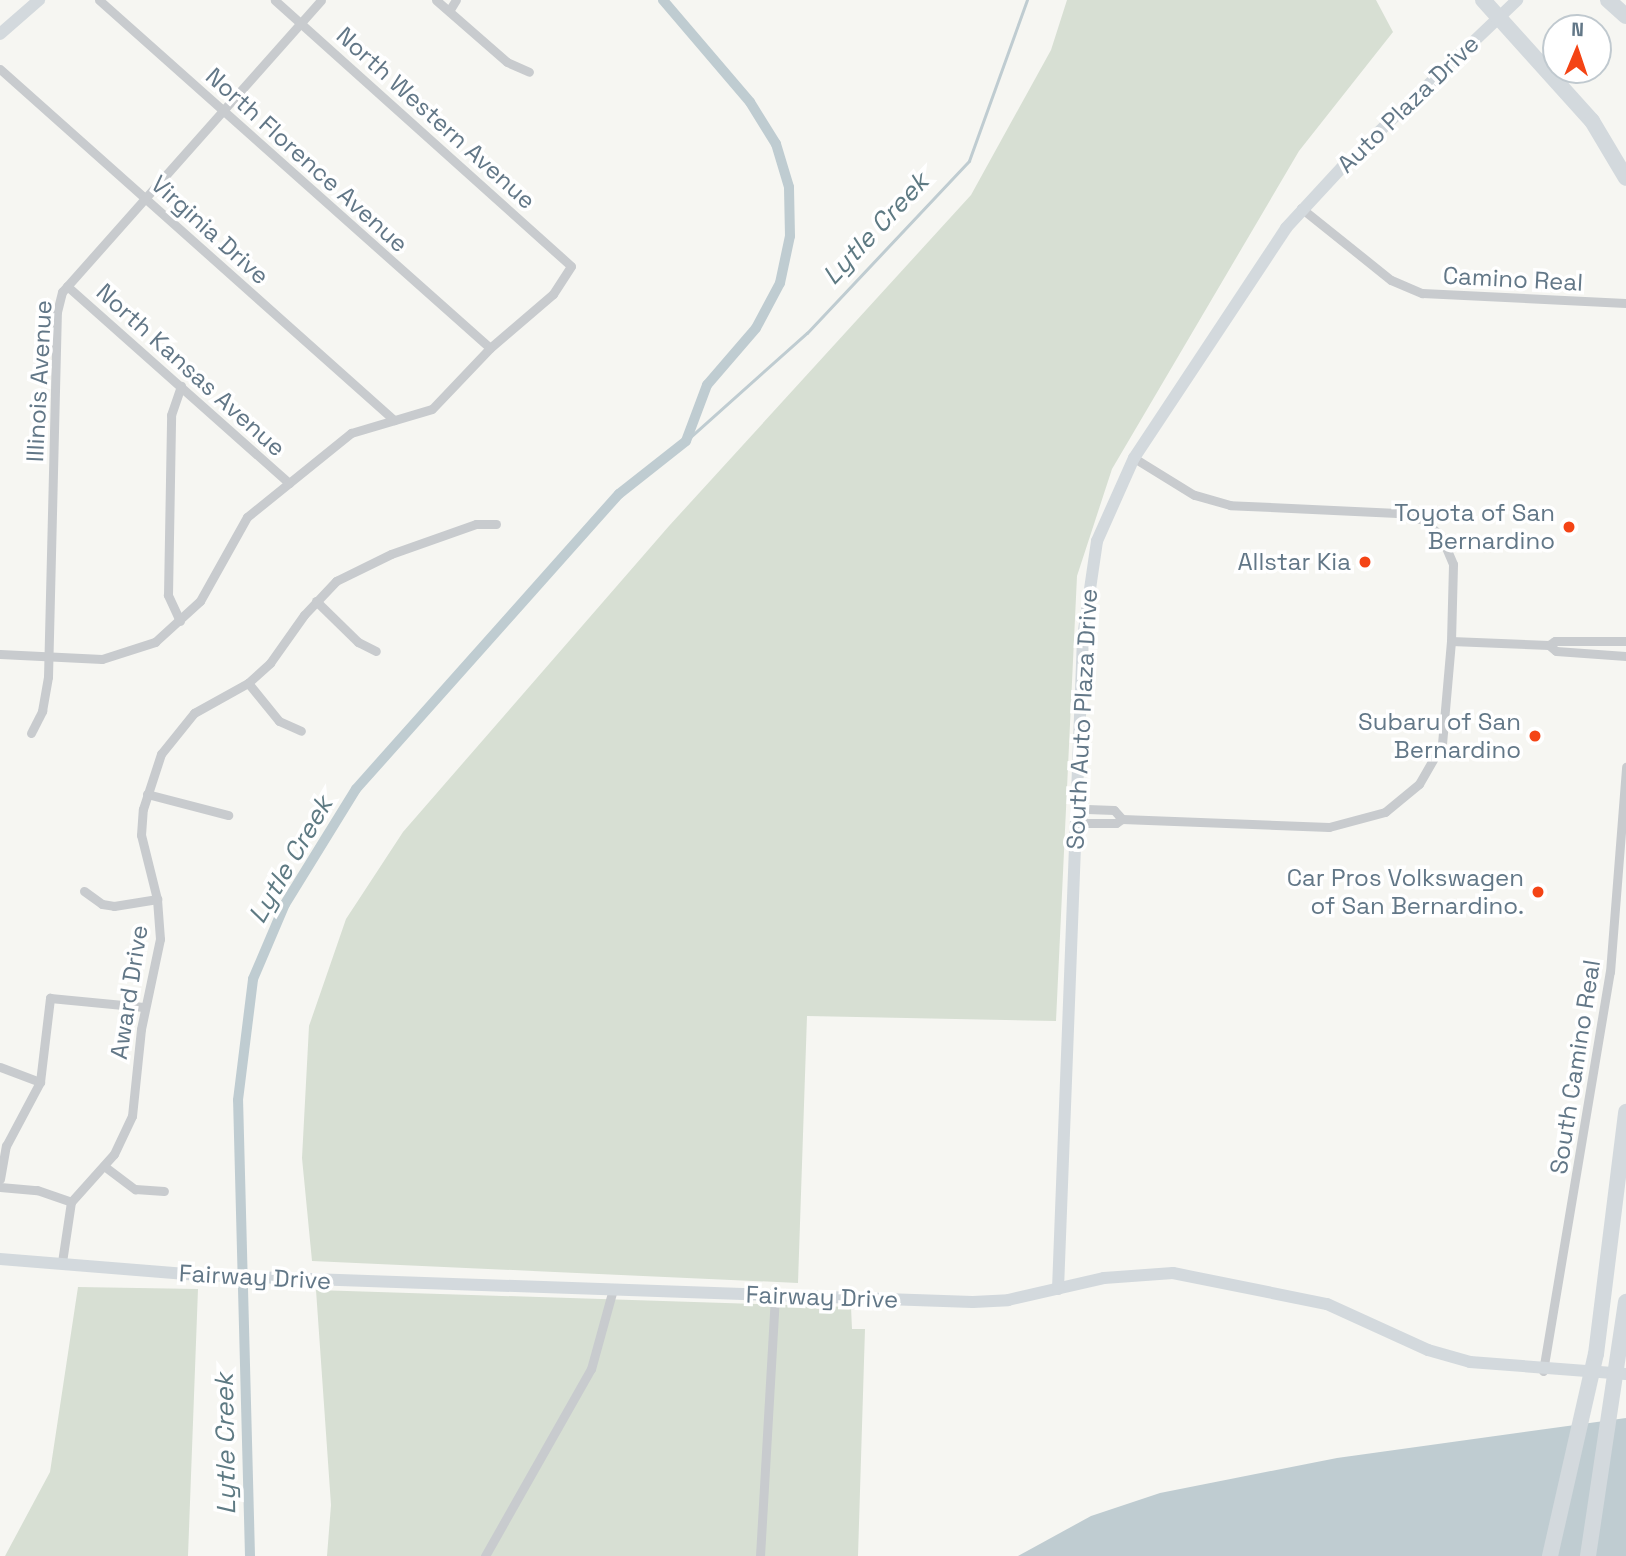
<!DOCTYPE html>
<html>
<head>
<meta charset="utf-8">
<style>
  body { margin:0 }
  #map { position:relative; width:1626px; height:1556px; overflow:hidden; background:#f6f6f2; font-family:"Space Grotesk",sans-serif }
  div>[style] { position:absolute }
  .green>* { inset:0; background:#d7dfd3 }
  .water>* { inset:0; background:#bfccd1 }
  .stream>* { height:2.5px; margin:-1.25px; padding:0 1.25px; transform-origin:1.25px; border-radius:1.25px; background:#bfccd1 }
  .canal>* { height:10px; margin:-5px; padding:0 5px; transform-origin:5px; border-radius:5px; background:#bfccd1 }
  .street>* { height:9px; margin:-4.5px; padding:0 4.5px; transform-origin:4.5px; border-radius:4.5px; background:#c8cbce }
  .secondary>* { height:12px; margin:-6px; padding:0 6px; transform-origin:6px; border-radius:6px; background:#d3d9dd }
  .highway>* { height:16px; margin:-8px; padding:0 8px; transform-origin:8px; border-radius:8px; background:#d3d9dd }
  .dots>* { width:19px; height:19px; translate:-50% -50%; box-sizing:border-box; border:4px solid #fff; border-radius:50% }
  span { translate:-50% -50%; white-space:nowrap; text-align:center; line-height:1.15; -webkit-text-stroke:7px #fff; paint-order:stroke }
  .street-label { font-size:24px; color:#627787 }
  .poi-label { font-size:24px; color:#627787 }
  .right { translate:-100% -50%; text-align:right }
  .water-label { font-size:26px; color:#5e7a83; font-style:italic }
  .north { position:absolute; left:1542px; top:14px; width:70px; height:70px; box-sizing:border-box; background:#fff; border:2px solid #c0c9cf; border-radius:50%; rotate:2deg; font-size:19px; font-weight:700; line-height:28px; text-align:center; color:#627787 }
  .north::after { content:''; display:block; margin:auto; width:24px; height:32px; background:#f44415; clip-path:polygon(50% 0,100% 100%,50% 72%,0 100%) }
</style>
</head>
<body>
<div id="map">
  <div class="green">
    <div style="clip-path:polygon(1067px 0,1376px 0,1393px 32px,1299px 151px,1112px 469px,1077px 576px,1056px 1021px,807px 1016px,798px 1283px,312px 1261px,302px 1158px,309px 1026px,346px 919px,403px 832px,669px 526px,971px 195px,1051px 50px)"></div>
    <div style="clip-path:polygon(78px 1287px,198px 1289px,188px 1556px,5px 1556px,50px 1472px)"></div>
    <div style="clip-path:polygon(316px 1290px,851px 1307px,852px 1329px,865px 1329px,858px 1556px,327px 1556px,331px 1505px)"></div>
  </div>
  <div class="water">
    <div style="clip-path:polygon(1626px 1418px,1626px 1556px,1018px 1556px,1091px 1516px,1160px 1493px,1337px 1458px)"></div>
  </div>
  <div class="stream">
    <div style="left:686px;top:441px;width:162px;rotate:-41.8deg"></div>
    <div style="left:807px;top:333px;width:236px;rotate:-46.7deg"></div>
    <div style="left:969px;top:161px;width:171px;rotate:-70.2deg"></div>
  </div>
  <div class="canal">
    <div style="left:250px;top:1556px;width:456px;rotate:-91.5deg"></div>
    <div style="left:238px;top:1100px;width:122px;rotate:-82.9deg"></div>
    <div style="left:253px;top:979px;width:82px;rotate:-66.9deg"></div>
    <div style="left:285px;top:904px;width:135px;rotate:-58.3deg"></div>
    <div style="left:356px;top:789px;width:395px;rotate:-48.3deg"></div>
    <div style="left:619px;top:494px;width:85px;rotate:-38.3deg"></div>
    <div style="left:686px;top:441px;width:60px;rotate:-69.4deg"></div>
    <div style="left:707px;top:385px;width:75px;rotate:-49.3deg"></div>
    <div style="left:756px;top:328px;width:51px;rotate:-61.9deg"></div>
    <div style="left:780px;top:283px;width:48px;rotate:-78deg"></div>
    <div style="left:790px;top:236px;width:49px;rotate:-91.2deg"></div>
    <div style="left:789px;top:187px;width:45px;rotate:-106.8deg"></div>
    <div style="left:776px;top:144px;width:49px;rotate:-121.8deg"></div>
    <div style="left:750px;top:102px;width:134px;rotate:-130.5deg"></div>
  </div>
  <div class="street">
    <div style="left:99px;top:0;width:523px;rotate:41.67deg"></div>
    <div style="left:436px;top:0;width:94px;rotate:41.1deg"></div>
    <div style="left:507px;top:62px;width:24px;rotate:24deg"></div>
    <div style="left:449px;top:11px;width:13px;rotate:-58deg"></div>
    <div style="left:0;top:69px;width:528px;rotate:41.7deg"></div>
    <div style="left:1301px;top:208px;width:115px;rotate:38.7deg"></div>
    <div style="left:1391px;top:280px;width:34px;rotate:23deg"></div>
    <div style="left:1422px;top:293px;width:204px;rotate:2.8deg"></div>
    <div style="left:67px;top:286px;width:297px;rotate:41.6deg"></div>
    <div style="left:316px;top:601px;width:59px;rotate:44.3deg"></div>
    <div style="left:358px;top:642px;width:20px;rotate:27deg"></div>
    <div style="left:180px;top:621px;width:29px;rotate:-115deg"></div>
    <div style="left:168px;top:595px;width:180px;rotate:-89deg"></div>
    <div style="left:171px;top:415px;width:31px;rotate:-71deg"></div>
    <div style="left:1451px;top:641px;width:98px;rotate:2.3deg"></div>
    <div style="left:1549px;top:645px;width:7px;rotate:-34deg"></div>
    <div style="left:1555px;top:641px;width:71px"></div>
    <div style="left:1549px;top:645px;width:9px;rotate:41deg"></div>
    <div style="left:1556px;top:651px;width:70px;rotate:4.1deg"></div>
    <div style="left:0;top:654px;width:102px;rotate:2.8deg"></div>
    <div style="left:102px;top:659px;width:56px;rotate:-17.8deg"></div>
    <div style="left:155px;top:642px;width:61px;rotate:-42.3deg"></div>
    <div style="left:200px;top:601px;width:96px;rotate:-60.8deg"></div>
    <div style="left:247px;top:517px;width:134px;rotate:-38.9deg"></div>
    <div style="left:351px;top:433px;width:84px;rotate:-16.5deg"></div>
    <div style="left:432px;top:409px;width:84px;rotate:-46.4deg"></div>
    <div style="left:490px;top:348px;width:83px;rotate:-40.6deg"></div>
    <div style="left:553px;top:294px;width:33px;rotate:-57deg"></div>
    <div style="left:571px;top:266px;width:398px;rotate:-138.1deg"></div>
    <div style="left:248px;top:683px;width:49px;rotate:50.8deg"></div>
    <div style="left:279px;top:721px;width:24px;rotate:24deg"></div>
    <div style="left:31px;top:733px;width:25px;rotate:-63deg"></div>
    <div style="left:42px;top:711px;width:35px;rotate:-80deg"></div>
    <div style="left:48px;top:677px;width:365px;rotate:-88.6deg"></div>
    <div style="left:57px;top:312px;width:21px;rotate:-76deg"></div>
    <div style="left:62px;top:292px;width:390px;rotate:-48.4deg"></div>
    <div style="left:147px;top:794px;width:84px;rotate:14.5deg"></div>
    <div style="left:1122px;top:819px;width:12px;rotate:-132deg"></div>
    <div style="left:1114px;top:810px;width:27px;rotate:-178deg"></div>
    <div style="left:1087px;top:809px;width:12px;rotate:138deg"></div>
    <div style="left:1078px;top:817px;width:10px;rotate:37deg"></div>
    <div style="left:1086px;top:823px;width:30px"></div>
    <div style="left:1116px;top:823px;width:7px;rotate:-34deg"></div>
    <div style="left:1122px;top:819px;width:207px;rotate:2.2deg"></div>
    <div style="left:1329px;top:827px;width:58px;rotate:-15deg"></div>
    <div style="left:1385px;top:812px;width:44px;rotate:-39.5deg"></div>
    <div style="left:1419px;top:784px;width:46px;rotate:-60.1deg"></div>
    <div style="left:1442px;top:744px;width:103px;rotate:-85deg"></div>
    <div style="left:1451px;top:641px;width:77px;rotate:-88.5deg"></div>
    <div style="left:1453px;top:564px;width:30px;rotate:-113deg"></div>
    <div style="left:1441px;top:536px;width:24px;rotate:-138deg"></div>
    <div style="left:1423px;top:520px;width:27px;rotate:-165deg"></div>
    <div style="left:1397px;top:513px;width:167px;rotate:-177.3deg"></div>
    <div style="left:1230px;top:505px;width:37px;rotate:-164deg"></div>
    <div style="left:1194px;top:495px;width:70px;rotate:-148.3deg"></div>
    <div style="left:84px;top:891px;width:22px;rotate:36deg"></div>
    <div style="left:102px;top:904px;width:12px;rotate:9deg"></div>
    <div style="left:114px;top:906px;width:44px;rotate:-9.2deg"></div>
    <div style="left:0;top:1067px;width:43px;rotate:20.6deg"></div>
    <div style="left:104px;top:1166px;width:39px;rotate:37deg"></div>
    <div style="left:135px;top:1189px;width:29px;rotate:4deg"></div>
    <div style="left:0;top:1179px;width:34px;rotate:-80deg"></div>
    <div style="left:6px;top:1146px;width:72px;rotate:-62deg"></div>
    <div style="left:40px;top:1082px;width:85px;rotate:-83.2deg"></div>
    <div style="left:50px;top:998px;width:94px;rotate:5.5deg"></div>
    <div style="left:0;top:1187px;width:37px;rotate:5deg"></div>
    <div style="left:37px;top:1190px;width:36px;rotate:19deg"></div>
    <div style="left:62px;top:1262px;width:61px;rotate:-81.5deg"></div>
    <div style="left:71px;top:1202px;width:64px;rotate:-48.1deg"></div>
    <div style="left:114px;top:1154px;width:42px;rotate:-64.7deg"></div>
    <div style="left:132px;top:1116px;width:87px;rotate:-84.1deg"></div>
    <div style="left:141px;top:1029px;width:92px;rotate:-78.1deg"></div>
    <div style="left:160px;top:939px;width:40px;rotate:-94.3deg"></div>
    <div style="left:157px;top:899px;width:66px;rotate:-104deg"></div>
    <div style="left:141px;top:835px;width:26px;rotate:-86deg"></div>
    <div style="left:143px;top:809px;width:58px;rotate:-71.9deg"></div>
    <div style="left:161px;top:754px;width:53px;rotate:-51.2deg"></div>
    <div style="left:194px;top:713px;width:62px;rotate:-29.1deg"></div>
    <div style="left:248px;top:683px;width:30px;rotate:-42deg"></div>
    <div style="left:270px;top:663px;width:59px;rotate:-54.7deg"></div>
    <div style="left:304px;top:615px;width:47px;rotate:-46.7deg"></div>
    <div style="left:336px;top:581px;width:61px;rotate:-26.1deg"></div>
    <div style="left:391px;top:554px;width:90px;rotate:-19.4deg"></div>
    <div style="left:476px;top:524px;width:20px"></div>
    <div style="left:1543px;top:1371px;width:405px;rotate:-80.5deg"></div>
    <div style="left:1610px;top:972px;width:206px;rotate:-85.5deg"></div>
    <div style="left:485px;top:1556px;width:215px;rotate:-60.5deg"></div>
    <div style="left:591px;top:1369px;width:83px;rotate:-74.6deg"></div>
    <div style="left:760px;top:1556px;width:261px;rotate:-86.7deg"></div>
  </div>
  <div class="secondary">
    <div style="left:0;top:34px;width:52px;rotate:-41.1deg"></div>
    <div style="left:0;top:1259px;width:199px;rotate:4.6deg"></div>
    <div style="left:198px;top:1275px;width:775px;rotate:2deg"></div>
    <div style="left:973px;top:1302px;width:35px;rotate:-3deg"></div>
    <div style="left:1008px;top:1300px;width:98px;rotate:-12.9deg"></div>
    <div style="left:1104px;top:1278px;width:69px;rotate:-4.1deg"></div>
    <div style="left:1173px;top:1273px;width:157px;rotate:11.4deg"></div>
    <div style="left:1327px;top:1304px;width:111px;rotate:24.5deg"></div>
    <div style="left:1428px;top:1350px;width:44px;rotate:15.9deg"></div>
    <div style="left:1470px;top:1362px;width:156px;rotate:4.4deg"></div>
    <div style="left:1058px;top:1289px;width:652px;rotate:-87.8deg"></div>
    <div style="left:1083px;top:637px;width:97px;rotate:-81.7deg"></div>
    <div style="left:1097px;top:541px;width:91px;rotate:-66deg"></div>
    <div style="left:1134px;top:458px;width:276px;rotate:-56.5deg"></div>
    <div style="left:1286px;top:228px;width:87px;rotate:-47.3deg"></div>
    <div style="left:1345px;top:164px;width:238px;rotate:-43.6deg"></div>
  </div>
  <div class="highway">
    <div style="left:1483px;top:0;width:163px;rotate:48deg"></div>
    <div style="left:1592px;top:121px;width:66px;rotate:59.2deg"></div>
    <div style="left:1608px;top:0;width:24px;rotate:42deg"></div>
    <div style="left:1550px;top:1556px;width:207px;rotate:-77.2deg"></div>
    <div style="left:1596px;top:1354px;width:244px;rotate:-82.9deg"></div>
    <div style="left:1588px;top:1556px;width:257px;rotate:-81.5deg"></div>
  </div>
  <div class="dots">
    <div style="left:1569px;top:527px;background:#f44415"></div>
    <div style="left:1365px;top:562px;background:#f44415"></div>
    <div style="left:1535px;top:736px;background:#f44415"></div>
    <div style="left:1538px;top:892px;background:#f44415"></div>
  </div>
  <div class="street-label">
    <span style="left:1408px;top:104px;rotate:-44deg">Auto Plaza Drive</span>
    <span style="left:436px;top:118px;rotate:42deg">North Western Avenue</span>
    <span style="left:307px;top:160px;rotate:42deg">North Florence Avenue</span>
    <span style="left:210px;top:230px;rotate:42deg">Virginia Drive</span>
    <span style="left:1513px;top:279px;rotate:3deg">Camino Real</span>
    <span style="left:191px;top:370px;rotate:42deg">North Kansas Avenue</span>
    <span style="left:39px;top:381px;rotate:-87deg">Illinois Avenue</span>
    <span style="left:1082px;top:719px;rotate:-87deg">South Auto Plaza Drive</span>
    <span style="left:129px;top:992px;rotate:-81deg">Award Drive</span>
    <span style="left:1575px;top:1067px;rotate:-81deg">South Camino Real</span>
    <span style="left:255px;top:1277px;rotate:3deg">Fairway Drive</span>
    <span style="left:822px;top:1297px;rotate:2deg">Fairway Drive</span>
  </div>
  <div class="poi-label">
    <span class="right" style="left:1555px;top:527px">Toyota of San<br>Bernardino</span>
    <span class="right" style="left:1351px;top:562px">Allstar Kia</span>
    <span class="right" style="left:1521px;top:736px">Subaru of San<br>Bernardino</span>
    <span class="right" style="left:1524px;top:892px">Car Pros Volkswagen<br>of San Bernardino.</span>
  </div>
  <div class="water-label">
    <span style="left:876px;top:229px;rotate:-47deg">Lytle Creek</span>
    <span style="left:291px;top:860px;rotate:-60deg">Lytle Creek</span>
    <span style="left:226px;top:1444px;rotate:-91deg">Lytle Creek</span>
  </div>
  <div class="north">N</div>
</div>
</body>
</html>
